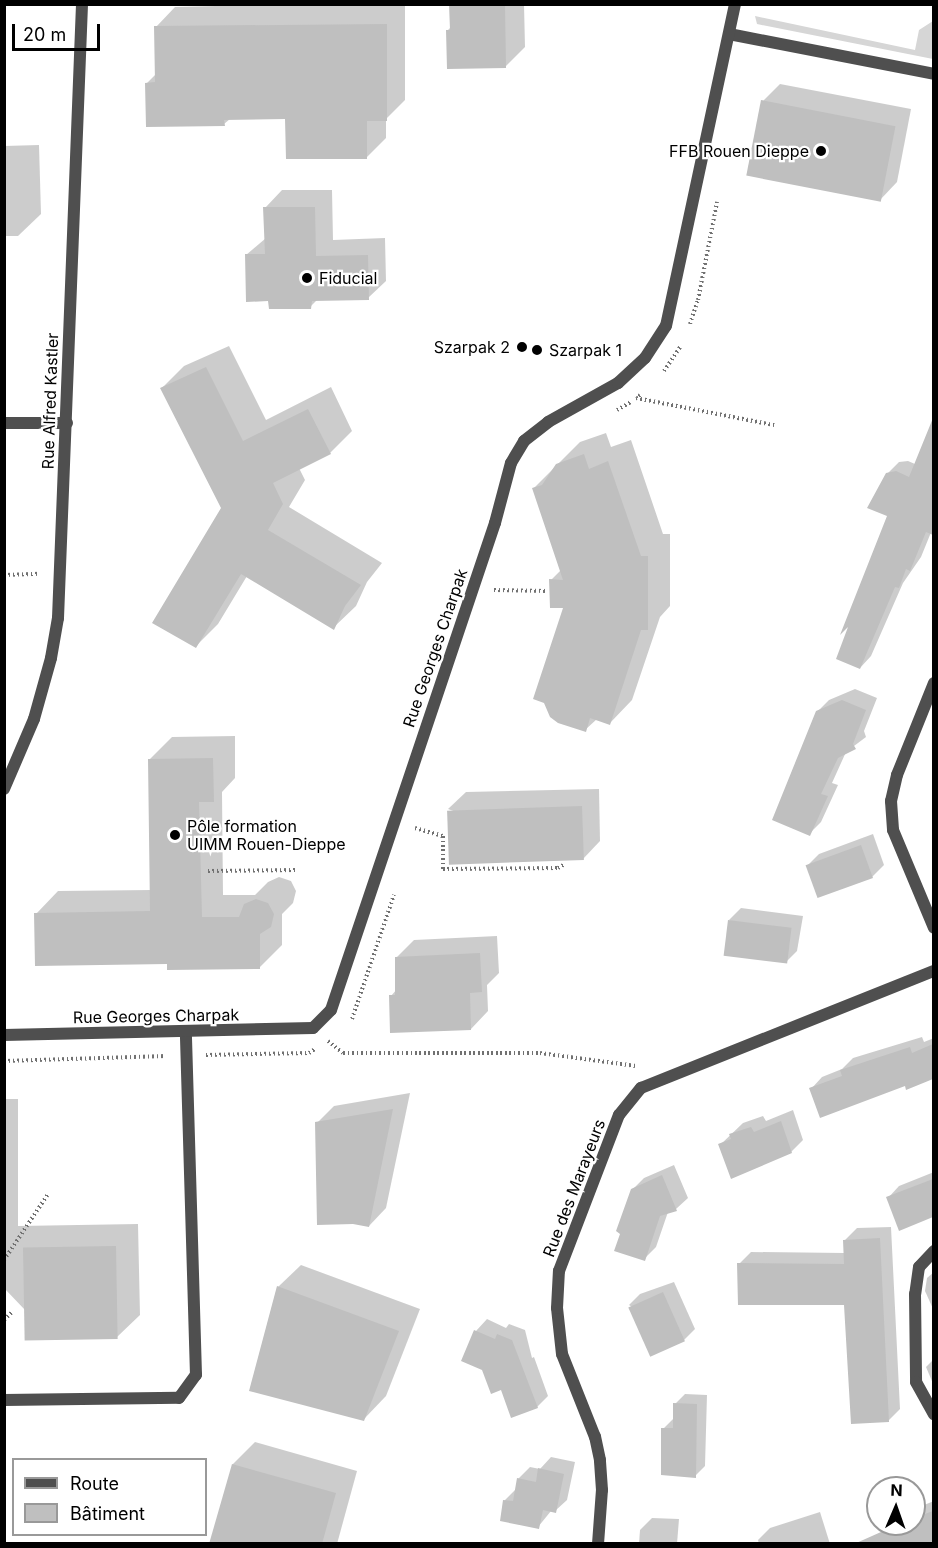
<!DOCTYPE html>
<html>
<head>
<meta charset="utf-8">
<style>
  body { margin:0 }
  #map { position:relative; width:938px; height:1548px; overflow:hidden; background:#fff; font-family:Inter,sans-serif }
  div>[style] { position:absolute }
  .green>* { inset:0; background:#d6d6d6 }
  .shadow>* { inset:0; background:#0003 }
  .building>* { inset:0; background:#bfbfbf; transform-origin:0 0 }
  .path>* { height:4px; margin-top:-2px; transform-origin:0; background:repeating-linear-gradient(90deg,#717171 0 1.5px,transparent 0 4.5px) }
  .lane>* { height:12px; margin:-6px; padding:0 6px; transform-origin:6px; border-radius:6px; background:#4f4f4f }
  .street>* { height:12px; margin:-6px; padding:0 6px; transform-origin:6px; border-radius:6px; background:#4f4f4f }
  .dots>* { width:16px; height:16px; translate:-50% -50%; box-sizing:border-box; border:3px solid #fff; border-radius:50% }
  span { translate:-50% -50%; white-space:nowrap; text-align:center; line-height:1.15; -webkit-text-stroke:4.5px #fff; paint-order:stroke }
  .poi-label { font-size:16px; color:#000 }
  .right { translate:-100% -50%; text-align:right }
  .left { translate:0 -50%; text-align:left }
  .street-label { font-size:16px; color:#000 }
  .frame { position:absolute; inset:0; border:6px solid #000; pointer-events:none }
  .legend { position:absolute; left:12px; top:1458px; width:195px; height:78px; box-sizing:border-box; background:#fff; border:2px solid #999; margin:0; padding:8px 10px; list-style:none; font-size:18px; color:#000 }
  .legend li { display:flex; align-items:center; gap:12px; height:30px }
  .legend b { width:30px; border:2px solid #999 }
  .north { position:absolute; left:866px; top:1476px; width:60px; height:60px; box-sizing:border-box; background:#fff; border:2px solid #999; border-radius:50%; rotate:2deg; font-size:16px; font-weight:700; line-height:24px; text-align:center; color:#000 }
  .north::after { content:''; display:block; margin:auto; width:21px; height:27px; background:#000; clip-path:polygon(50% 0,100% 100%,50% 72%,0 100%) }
  .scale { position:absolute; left:12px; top:24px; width:88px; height:27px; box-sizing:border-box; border:3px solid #000; border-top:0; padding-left:8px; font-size:18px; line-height:21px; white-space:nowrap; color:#000; -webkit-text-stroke:4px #fff; paint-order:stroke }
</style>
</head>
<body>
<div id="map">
  <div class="green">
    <div style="clip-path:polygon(755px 16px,915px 50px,919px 30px,933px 21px,933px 59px,757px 24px)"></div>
  </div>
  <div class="shadow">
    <div style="clip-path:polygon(293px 4px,405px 5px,405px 100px,386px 119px,386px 138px,367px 157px,287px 118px,230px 119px,224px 124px,147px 83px,156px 74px,156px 27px,175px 7px)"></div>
    <div style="clip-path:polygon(451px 4px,524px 4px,525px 47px,506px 66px,447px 31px,451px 27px)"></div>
    <div style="clip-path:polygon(780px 84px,911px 109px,897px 182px,880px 200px,763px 101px)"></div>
    <div style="clip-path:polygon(39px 145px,41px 214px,18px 236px,4px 236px,4px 146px)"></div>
    <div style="clip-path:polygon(282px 190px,332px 190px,333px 240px,385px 238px,386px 281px,368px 298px,318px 299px,310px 307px,270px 300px,246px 255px,266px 238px,265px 208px)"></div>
    <div style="clip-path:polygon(229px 346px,266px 420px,331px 387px,352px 431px,330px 453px,299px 468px,305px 480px,289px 507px,382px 563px,367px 582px,356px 606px,333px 628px,247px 576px,218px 624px,196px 646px,222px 508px,162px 388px,184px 366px)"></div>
    <div style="clip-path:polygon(934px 425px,934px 525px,921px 557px,903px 583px,871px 656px,860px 668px,889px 516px,887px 474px,899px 462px,908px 461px,915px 464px)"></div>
    <div style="clip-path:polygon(606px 433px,611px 447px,631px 440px,663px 534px,670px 534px,670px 606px,660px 617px,632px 700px,610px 723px,597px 719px,585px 730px,565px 607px,551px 580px,561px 570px,534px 488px,580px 442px)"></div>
    <div style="clip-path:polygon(855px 689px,877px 698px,864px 731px,866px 737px,846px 752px,832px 783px,838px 785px,821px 822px,809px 834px,817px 712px,829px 700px)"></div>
    <div style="clip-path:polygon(235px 736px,235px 778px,222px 792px,223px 895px,255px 895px,268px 882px,279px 877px,291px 881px,296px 891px,293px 903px,282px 914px,282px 945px,260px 967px,169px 963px,36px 914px,58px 891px,151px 890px,149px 760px,172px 737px)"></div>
    <div style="clip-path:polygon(599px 789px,600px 841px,583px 859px,448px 809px,466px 792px)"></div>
    <div style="clip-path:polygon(873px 834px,884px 865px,872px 877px,807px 866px,819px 854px)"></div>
    <div style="clip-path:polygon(741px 908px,803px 916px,797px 951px,785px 963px,729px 920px)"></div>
    <div style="clip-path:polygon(497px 936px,499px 973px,487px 985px,488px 1011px,471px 1029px,391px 996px,397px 989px,397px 957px,414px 940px)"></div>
    <div style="clip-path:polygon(922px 1037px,924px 1042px,934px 1038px,934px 1078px,907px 1088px,906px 1084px,811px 1089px,822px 1077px,842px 1069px,853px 1058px)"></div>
    <div style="clip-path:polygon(410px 1093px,386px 1208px,369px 1226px,317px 1123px,334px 1106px)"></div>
    <div style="clip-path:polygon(4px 1099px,18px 1099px,18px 1226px,138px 1224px,140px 1315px,117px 1337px,25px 1310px,4px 1288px)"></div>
    <div style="clip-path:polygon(793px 1110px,803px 1140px,791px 1152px,720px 1145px,743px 1123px,763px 1116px,766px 1121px)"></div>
    <div style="clip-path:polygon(674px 1165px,688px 1198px,676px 1209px,668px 1212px,656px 1247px,644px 1259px,622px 1234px,632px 1190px,644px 1178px)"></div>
    <div style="clip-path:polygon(934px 1172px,934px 1216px,900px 1229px,888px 1198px,899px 1186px)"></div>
    <div style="clip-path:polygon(891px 1227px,900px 1409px,888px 1421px,846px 1303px,739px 1264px,751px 1252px,845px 1253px,845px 1240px,857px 1228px)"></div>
    <div style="clip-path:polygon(301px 1265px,420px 1309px,386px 1396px,364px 1419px,278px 1287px)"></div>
    <div style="clip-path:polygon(934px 1272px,934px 1311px,925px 1291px,927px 1278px)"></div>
    <div style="clip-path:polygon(674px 1282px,695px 1329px,684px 1340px,629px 1305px,640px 1294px)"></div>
    <div style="clip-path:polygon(487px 1319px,506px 1328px,509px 1324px,525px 1330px,532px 1358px,534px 1357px,548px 1396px,537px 1407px,502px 1388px,483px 1369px,463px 1360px,476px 1331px)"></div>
    <div style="clip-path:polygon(934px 1359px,934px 1386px,926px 1367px)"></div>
    <div style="clip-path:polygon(685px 1394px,707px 1395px,705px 1466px,695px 1476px,663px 1429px,674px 1418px,675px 1404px)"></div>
    <div style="clip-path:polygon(255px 1442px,357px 1471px,337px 1544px,210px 1544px,233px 1464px)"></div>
    <div style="clip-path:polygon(551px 1457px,575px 1462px,567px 1500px,555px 1511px,551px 1511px,538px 1527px,504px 1501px,517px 1488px,518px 1479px,530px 1467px,540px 1469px)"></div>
    <div style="clip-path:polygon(934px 1501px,934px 1544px,887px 1544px,882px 1532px,890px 1524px,914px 1524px,914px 1509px)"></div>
    <div style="clip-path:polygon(820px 1512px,830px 1544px,759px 1544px,758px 1540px,770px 1528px)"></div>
    <div style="clip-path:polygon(652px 1518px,679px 1519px,677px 1544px,639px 1544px,640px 1530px)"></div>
  </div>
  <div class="building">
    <div style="clip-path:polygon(449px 4px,505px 4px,506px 68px,447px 69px,446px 30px,450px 30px)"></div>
    <div style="clip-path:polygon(387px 24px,387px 121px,367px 121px,367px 159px,286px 159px,285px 119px,224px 120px,225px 126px,146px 127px,145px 83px,155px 82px,154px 26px)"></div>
    <div style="left:761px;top:100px;width:137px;height:77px;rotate:11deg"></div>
    <div style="clip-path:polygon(263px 207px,315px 207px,316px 256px,368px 255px,369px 300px,312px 301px,311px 309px,269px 309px,268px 301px,246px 302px,245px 254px,265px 254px)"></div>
    <div style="clip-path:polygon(206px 367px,243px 441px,308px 409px,331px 454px,273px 483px,283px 504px,268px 530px,361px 585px,345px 606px,334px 630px,241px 574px,196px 648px,152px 623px,221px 508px,160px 388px)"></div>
    <div style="clip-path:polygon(933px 418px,933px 535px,926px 532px,910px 571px,906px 569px,899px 588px,895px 587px,860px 669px,836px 659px,848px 627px,840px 635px,887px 516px,867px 508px,886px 473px,896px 471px,909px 477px)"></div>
    <div style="clip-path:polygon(584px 454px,589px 469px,608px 461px,641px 556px,648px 556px,648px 630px,641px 630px,610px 725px,590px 718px,586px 732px,558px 723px,550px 717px,544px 703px,533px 699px,563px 608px,550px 608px,549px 579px,563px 580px,532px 488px,542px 485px,556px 464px)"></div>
    <div style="clip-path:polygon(842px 700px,866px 710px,853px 744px,856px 749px,838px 758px,821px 794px,828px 796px,810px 836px,772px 820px,816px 711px)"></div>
    <div style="clip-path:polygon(213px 758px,214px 802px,199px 802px,202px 917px,239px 917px,244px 904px,256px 899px,268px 903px,274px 914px,271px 927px,260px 934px,260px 969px,167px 970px,167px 964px,35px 966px,34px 913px,150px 911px,148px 759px)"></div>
    <div style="left:582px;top:806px;width:54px;height:135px;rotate:88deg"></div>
    <div style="left:861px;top:845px;width:35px;height:59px;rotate:70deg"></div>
    <div style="left:728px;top:920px;width:64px;height:36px;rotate:7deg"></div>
    <div style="clip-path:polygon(480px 953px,482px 992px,470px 993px,471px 1030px,390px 1033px,389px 995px,395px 995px,395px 957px)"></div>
    <div style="clip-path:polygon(933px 1044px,933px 1079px,906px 1090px,905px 1086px,820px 1118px,809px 1088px,842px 1076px,840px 1070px,910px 1047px,912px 1053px)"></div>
    <div style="clip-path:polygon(393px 1109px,369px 1227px,353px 1224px,317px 1225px,315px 1122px)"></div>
    <div style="clip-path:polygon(781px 1121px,792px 1153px,731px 1179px,718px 1144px,731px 1139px,729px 1134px,751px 1127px,754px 1132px)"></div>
    <div style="clip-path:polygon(662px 1175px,677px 1211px,660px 1216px,645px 1261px,614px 1251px,620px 1234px,616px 1231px,631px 1189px)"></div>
    <div style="clip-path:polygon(933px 1179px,933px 1217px,899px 1231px,886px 1197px)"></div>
    <div style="clip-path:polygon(880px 1238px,889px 1422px,851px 1424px,844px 1305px,738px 1305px,737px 1263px,844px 1264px,843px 1240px)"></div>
    <div style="left:116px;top:1246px;width:93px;height:93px;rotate:89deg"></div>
    <div style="clip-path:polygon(277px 1286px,399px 1331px,364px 1421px,249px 1391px)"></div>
    <div style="left:663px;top:1292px;width:54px;height:38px;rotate:66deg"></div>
    <div style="clip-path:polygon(474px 1330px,495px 1339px,497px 1334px,512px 1340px,538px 1408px,511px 1418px,501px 1390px,491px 1394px,482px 1370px,461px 1361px)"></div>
    <div style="clip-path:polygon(673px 1403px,697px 1404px,696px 1478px,661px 1475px,661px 1428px,673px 1428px)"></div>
    <div style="clip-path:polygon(232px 1464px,336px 1493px,322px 1544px,209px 1544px)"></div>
    <div style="clip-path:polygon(538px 1468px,564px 1474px,556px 1513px,543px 1510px,539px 1529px,500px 1521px,503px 1500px,513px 1501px,517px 1478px,536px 1482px)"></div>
    <div style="clip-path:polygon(933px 1511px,933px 1544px,854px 1544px,899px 1524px,914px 1524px,914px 1518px)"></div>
  </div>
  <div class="path">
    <div style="left:690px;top:324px;width:25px;rotate:-72deg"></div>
    <div style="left:698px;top:300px;width:100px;rotate:-79deg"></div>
    <div style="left:664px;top:371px;width:29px;rotate:-56deg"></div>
    <div style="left:640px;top:395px;width:5px;rotate:143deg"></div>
    <div style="left:636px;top:398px;width:141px;rotate:11.1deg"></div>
    <div style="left:617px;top:410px;width:16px;rotate:-30deg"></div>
    <div style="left:4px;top:575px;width:36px;rotate:-2deg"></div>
    <div style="left:494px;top:590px;width:53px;rotate:1.1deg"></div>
    <div style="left:415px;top:828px;width:29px;rotate:16deg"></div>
    <div style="left:443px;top:836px;width:33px;rotate:90deg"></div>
    <div style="left:443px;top:869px;width:115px;rotate:-0.5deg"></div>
    <div style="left:558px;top:868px;width:8px;rotate:-30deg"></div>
    <div style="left:208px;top:871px;width:88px;rotate:-0.7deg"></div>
    <div style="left:352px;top:1019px;width:131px;rotate:-71.3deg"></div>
    <div style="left:328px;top:1041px;width:19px;rotate:39deg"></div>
    <div style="left:343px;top:1053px;width:197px"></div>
    <div style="left:540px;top:1053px;width:97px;rotate:7.7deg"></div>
    <div style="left:206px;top:1055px;width:103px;rotate:-1.1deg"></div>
    <div style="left:309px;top:1053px;width:7px;rotate:-34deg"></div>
    <div style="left:4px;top:1061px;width:162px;rotate:-1.8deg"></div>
    <div style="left:4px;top:1260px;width:79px;rotate:-56.3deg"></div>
    <div style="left:4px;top:1320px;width:13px;rotate:-45deg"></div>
  </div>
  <div class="lane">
    <div style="left:729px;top:34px;width:209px;rotate:11deg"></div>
    <div style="left:4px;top:423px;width:63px"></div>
    <div style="left:4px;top:1400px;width:175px;rotate:-0.7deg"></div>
    <div style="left:179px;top:1398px;width:29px;rotate:-54deg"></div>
    <div style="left:196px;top:1375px;width:343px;rotate:-91.7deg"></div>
  </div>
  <div class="street">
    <div style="left:934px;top:683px;width:99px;rotate:111.9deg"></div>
    <div style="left:897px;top:775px;width:27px;rotate:103deg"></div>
    <div style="left:891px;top:801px;width:29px;rotate:86deg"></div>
    <div style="left:893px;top:830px;width:106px;rotate:67.3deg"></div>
    <div style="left:4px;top:789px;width:76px;rotate:-66.8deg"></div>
    <div style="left:34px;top:719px;width:63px;rotate:-74.4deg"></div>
    <div style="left:51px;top:658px;width:41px;rotate:-80.1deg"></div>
    <div style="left:58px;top:618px;width:614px;rotate:-87.76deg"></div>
    <div style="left:4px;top:1035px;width:309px;rotate:-1.3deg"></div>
    <div style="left:313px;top:1028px;width:25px;rotate:-45deg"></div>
    <div style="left:331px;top:1010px;width:514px;rotate:-71.39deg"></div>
    <div style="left:495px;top:523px;width:62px;rotate:-75.1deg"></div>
    <div style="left:511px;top:463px;width:26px;rotate:-59deg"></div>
    <div style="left:524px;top:441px;width:31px;rotate:-38deg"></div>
    <div style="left:548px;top:422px;width:80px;rotate:-29.1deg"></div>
    <div style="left:618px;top:383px;width:37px;rotate:-43deg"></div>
    <div style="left:645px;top:358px;width:38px;rotate:-57deg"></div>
    <div style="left:666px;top:326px;width:329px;rotate:-77.9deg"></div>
    <div style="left:934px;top:1251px;width:22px;rotate:133deg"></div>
    <div style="left:919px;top:1267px;width:27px;rotate:98deg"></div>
    <div style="left:915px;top:1294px;width:88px;rotate:89.3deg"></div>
    <div style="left:916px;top:1382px;width:37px;rotate:61deg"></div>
    <div style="left:598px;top:1544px;width:54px;rotate:-85.8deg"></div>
    <div style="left:602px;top:1490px;width:30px;rotate:-94deg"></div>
    <div style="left:600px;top:1460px;width:24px;rotate:-102deg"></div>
    <div style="left:595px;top:1437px;width:89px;rotate:-111.7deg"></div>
    <div style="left:562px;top:1354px;width:46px;rotate:-96.2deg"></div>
    <div style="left:557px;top:1308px;width:37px;rotate:-87deg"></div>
    <div style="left:559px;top:1271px;width:167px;rotate:-69deg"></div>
    <div style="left:619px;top:1115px;width:35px;rotate:-51deg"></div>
    <div style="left:641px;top:1088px;width:315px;rotate:-21.8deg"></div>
  </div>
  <div class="dots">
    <div style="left:821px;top:151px;background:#000"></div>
    <div style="left:307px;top:278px;background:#000"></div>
    <div style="left:522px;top:347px;background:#000"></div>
    <div style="left:537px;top:350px;background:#000"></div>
    <div style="left:175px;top:835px;background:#000"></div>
  </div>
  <div class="poi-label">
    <span class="right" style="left:809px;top:151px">FFB Rouen Dieppe</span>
    <span class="left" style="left:319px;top:278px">Fiducial</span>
    <span class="right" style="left:510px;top:347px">Szarpak 2</span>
    <span class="left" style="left:549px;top:350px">Szarpak 1</span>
    <span class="left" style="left:187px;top:835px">Pôle formation<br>UIMM Rouen-Dieppe</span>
  </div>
  <div class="street-label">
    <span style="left:50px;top:401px;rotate:-88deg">Rue Alfred Kastler</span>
    <span style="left:435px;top:648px;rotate:-71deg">Rue Georges Charpak</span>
    <span style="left:156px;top:1016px;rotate:-1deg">Rue Georges Charpak</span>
    <span style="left:574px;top:1188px;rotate:-69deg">Rue des Marayeurs</span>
  </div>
  <div class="frame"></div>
  <ul class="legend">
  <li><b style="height:8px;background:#4f4f4f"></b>Route</li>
  <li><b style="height:16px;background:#bfbfbf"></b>Bâtiment</li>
  </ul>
  <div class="north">N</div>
  <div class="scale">20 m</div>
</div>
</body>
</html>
